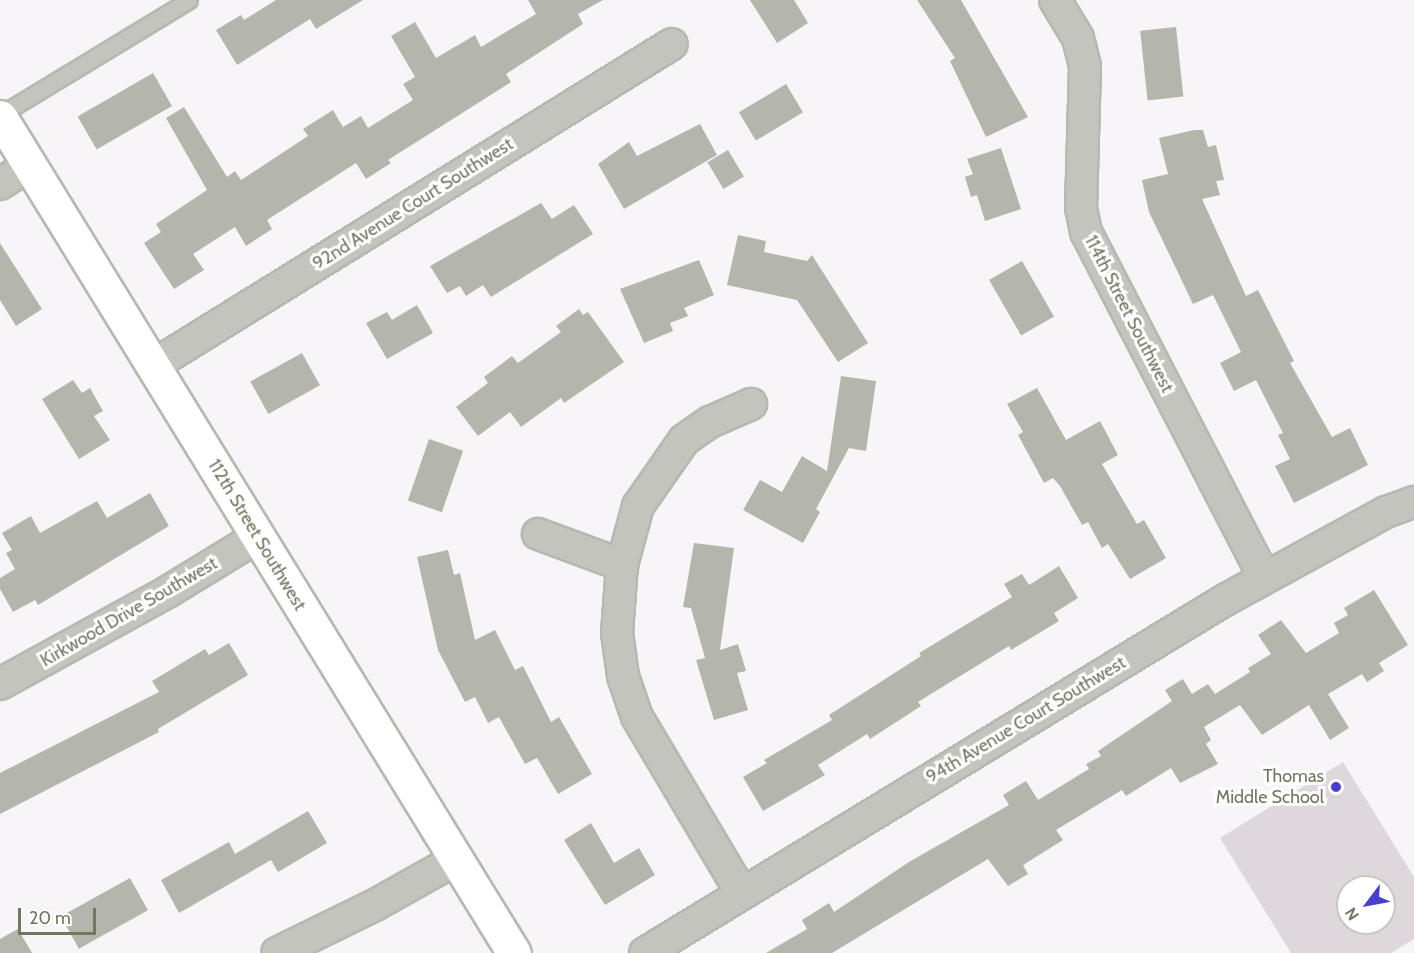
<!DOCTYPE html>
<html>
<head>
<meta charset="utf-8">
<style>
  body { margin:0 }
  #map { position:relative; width:1414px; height:953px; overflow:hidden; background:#f7f5f7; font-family:Cabin,sans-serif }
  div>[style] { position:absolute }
  .green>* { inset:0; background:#ded7db }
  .building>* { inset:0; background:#b4b6ac; transform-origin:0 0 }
  .roads { filter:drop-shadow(2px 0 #b6b9af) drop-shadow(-2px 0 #b6b9af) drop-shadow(0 2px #b6b9af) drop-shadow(0 -2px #b6b9af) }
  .lane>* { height:15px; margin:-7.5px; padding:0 7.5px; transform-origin:7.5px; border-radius:7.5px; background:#c2c4bd }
  .street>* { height:30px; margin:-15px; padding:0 15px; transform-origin:15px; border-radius:15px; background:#c2c4bd }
  .secondary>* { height:33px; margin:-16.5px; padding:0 16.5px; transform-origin:16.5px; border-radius:16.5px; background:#fff }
  .dots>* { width:16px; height:16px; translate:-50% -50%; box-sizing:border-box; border:3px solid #fff; border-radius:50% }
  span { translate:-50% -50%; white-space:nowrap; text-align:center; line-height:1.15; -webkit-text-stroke:6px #fff; paint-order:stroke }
  .street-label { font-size:18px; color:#717761 }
  .poi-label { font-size:18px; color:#717761 }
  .right { translate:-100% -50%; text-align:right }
  .north { position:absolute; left:1336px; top:875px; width:60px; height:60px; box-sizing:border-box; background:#fff; border:2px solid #c6c9c0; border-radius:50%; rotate:238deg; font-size:16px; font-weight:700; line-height:24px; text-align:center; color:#717761 }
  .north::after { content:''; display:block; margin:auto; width:21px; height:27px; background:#463ecf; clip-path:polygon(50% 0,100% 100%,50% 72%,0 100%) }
  .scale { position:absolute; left:18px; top:908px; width:78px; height:27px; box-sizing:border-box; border:3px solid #717761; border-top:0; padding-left:8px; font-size:18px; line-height:21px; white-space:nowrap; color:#717761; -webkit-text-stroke:4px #fff; paint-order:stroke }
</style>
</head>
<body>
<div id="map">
  <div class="green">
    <div style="clip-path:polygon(evenodd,1343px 762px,1414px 877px,1414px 939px,1391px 953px,1291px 953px,1220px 838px,1343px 762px,1348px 887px,1384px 887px,1384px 923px,1348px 923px,1348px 887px)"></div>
  </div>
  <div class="building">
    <div style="clip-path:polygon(276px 0,363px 0,316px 29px,310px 19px,237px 65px,216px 30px,241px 15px,244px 20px)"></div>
    <div style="clip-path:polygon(528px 0,603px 0,578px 14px,583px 24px,506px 74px,511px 82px,388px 160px,391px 163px,366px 179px,356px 163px,267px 220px,272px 229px,246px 246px,235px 227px,193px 254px,204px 270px,174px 289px,144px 243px,161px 232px,156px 224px,207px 190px,166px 118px,184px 107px,227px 177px,235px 171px,241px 180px,308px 136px,303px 129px,333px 110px,343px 127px,361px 116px,368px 128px,413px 100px,403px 84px,415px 77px,391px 36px,415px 22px,436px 58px,475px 35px,481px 47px,536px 14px)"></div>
    <div style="clip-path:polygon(750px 0,794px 0,808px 23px,777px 43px)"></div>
    <div style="clip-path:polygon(917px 0,961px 0,1028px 117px,986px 137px,950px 61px,955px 58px)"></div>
    <div style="left:1176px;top:27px;width:70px;height:36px;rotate:84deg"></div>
    <div style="left:153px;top:73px;width:38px;height:87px;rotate:60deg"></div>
    <div style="left:786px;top:84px;width:33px;height:55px;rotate:59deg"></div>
    <div style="clip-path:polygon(700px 124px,717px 155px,624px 209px,598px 164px,629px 142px,637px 156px)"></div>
    <div style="clip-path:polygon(1194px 130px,1203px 130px,1208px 147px,1216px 145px,1224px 180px,1216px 181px,1220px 195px,1202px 199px,1246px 296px,1258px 290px,1294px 361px,1290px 363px,1332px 437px,1350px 428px,1368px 465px,1294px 503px,1275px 466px,1290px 459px,1278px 435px,1283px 433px,1256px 380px,1234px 391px,1220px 363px,1241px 352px,1213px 295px,1193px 304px,1149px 212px,1142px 180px,1168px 174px,1159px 138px)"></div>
    <div style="clip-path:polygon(1001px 148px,1021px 209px,985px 221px,977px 195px,971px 197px,965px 177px,973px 174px,967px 159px)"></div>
    <div style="left:728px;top:150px;width:31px;height:24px;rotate:59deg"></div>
    <div style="clip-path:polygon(541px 203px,552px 219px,574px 205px,593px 234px,491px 297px,483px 285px,466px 296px,460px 286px,447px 293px,430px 266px)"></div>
    <div style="clip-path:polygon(738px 235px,766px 241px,764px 252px,807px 261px,812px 255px,868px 343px,838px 362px,797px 300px,727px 285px)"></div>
    <div style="clip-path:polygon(0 243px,42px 309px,16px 326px,0 300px)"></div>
    <div style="clip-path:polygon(699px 260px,714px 295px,684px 308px,688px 316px,670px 323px,673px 331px,644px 343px,620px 289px)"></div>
    <div style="left:1022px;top:261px;width:64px;height:38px;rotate:60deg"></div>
    <div style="clip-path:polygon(417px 305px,433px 333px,387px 359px,366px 323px,387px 312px,392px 320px)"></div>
    <div style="clip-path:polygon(579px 309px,583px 315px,588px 312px,624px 362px,564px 403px,561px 398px,521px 427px,510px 412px,478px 436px,456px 407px,488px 383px,484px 377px,512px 356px,518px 363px,561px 332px,556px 326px)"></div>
    <div style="left:302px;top:353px;width:37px;height:59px;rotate:61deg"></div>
    <div style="clip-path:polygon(841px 376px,876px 381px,866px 451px,849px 448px,816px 509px,820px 512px,803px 543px,743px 510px,760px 480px,782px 492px,802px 456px,827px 471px)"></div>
    <div style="clip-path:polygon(73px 380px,82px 393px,90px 388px,103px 411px,94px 416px,110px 440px,79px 459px,42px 399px)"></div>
    <div style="clip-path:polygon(1037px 388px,1066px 440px,1100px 421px,1118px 455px,1102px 464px,1137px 524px,1144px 520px,1166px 558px,1130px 579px,1108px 544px,1102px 548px,1088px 522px,1082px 525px,1060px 486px,1053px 478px,1044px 483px,1018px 435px,1023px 432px,1007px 404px)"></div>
    <div style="left:429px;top:439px;width:36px;height:65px;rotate:19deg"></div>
    <div style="clip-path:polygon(150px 493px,169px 526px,38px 605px,35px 600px,13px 612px,0 589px,0 578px,15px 569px,6px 553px,12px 550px,2px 533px,31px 516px,40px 533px,97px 501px,107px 518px)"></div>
    <div style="clip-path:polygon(694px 543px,734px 548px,720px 650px,738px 644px,746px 671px,737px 673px,748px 710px,714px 720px,696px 660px,705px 658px,691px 608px,683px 607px)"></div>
    <div style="clip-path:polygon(448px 550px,454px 575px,460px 573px,475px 640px,495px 630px,515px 670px,523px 666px,551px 722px,559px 717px,592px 774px,558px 794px,537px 758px,525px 764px,499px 717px,488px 723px,475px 697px,465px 702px,438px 650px,417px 557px)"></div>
    <div style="clip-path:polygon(1059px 566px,1078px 598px,1054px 613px,1059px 621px,1011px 650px,1009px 646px,918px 702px,921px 706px,870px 739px,867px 734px,818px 765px,825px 775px,763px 811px,743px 777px,767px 763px,764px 760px,832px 720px,829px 715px,921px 656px,919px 653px,1012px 597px,1004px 584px,1022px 574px,1029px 585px)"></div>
    <div style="clip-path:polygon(1374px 590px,1408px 645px,1379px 663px,1384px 671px,1367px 682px,1362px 674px,1328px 694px,1349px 728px,1330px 740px,1309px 705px,1262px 735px,1240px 705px,1204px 727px,1211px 740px,1206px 744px,1218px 764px,1180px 783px,1171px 768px,1126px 796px,1122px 790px,1056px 830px,1063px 840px,1023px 865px,1028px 874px,1008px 886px,988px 859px,832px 953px,766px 953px,807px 929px,802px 920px,829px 903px,834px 912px,909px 862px,1009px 805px,1003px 795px,1026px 781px,1038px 800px,1089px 769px,1086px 764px,1101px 756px,1098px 751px,1172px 701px,1165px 690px,1183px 679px,1192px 694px,1208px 684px,1215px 694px,1250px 672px,1248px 668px,1271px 654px,1258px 635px,1281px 620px,1306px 653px,1339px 633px,1334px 623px,1348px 615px,1344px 608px)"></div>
    <div style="clip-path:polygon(229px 643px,248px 675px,158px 729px,159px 732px,0 814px,0 773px,159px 692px,152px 681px,205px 649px,209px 655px)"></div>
    <div style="clip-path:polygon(308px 811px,327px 843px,278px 872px,271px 860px,179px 913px,161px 880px,229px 842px,235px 854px)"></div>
    <div style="clip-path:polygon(591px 823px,614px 863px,639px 848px,655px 875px,605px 905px,564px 840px)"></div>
    <div style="left:130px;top:878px;width:37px;height:79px;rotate:61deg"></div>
    <div style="clip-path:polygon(18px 929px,32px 953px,0 953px,0 939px)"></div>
  </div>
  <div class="roads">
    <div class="lane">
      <div style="left:0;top:115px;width:221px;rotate:-31.3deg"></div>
    </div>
    <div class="street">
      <div style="left:1055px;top:0;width:44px;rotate:58.8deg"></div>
      <div style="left:1078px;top:38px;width:29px;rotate:76deg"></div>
      <div style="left:1085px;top:66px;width:142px;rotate:91.6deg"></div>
      <div style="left:1081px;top:208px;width:25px;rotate:78deg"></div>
      <div style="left:1086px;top:232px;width:388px;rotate:62.7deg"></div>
      <div style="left:0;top:184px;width:35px;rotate:-33deg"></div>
      <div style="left:154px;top:365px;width:609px;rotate:-31.79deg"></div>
      <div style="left:538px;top:534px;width:90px;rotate:20.3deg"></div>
      <div style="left:0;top:684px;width:193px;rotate:-28.8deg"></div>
      <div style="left:169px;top:591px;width:103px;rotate:-31.5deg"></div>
      <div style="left:741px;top:892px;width:204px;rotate:-120.7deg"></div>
      <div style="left:637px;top:717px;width:43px;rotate:-108.9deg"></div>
      <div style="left:623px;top:676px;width:43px;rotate:-97.9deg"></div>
      <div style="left:617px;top:633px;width:68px;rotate:-85.8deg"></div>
      <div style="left:622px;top:565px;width:61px;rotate:-74.8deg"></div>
      <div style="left:638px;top:506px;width:80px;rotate:-55.1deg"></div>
      <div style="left:684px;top:440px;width:32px;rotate:-35deg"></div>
      <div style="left:710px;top:422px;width:45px;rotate:-23.7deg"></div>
      <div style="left:277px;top:953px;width:109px;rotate:-26.1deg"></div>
      <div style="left:375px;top:905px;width:94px;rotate:-29.3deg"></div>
      <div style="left:645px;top:953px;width:679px;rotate:-31.33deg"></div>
      <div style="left:1225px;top:600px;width:183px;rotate:-28.7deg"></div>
      <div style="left:1386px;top:512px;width:30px;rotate:-20deg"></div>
    </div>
    <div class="secondary">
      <div style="left:0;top:117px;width:981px;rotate:58.42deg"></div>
    </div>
  </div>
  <div class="dots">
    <div style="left:1336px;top:787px;background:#463ecf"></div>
  </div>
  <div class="street-label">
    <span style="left:413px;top:204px;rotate:-32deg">92nd Avenue Court Southwest</span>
    <span style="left:1129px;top:314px;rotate:63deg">114th Street Southwest</span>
    <span style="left:257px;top:535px;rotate:59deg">112th Street Southwest</span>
    <span style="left:129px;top:612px;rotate:-30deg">Kirkwood Drive Southwest</span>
    <span style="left:1026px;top:720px;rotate:-31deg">94th Avenue Court Southwest</span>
  </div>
  <div class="poi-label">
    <span class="right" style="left:1324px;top:787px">Thomas<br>Middle School</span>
  </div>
  <div class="north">N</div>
  <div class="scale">20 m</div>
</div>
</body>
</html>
